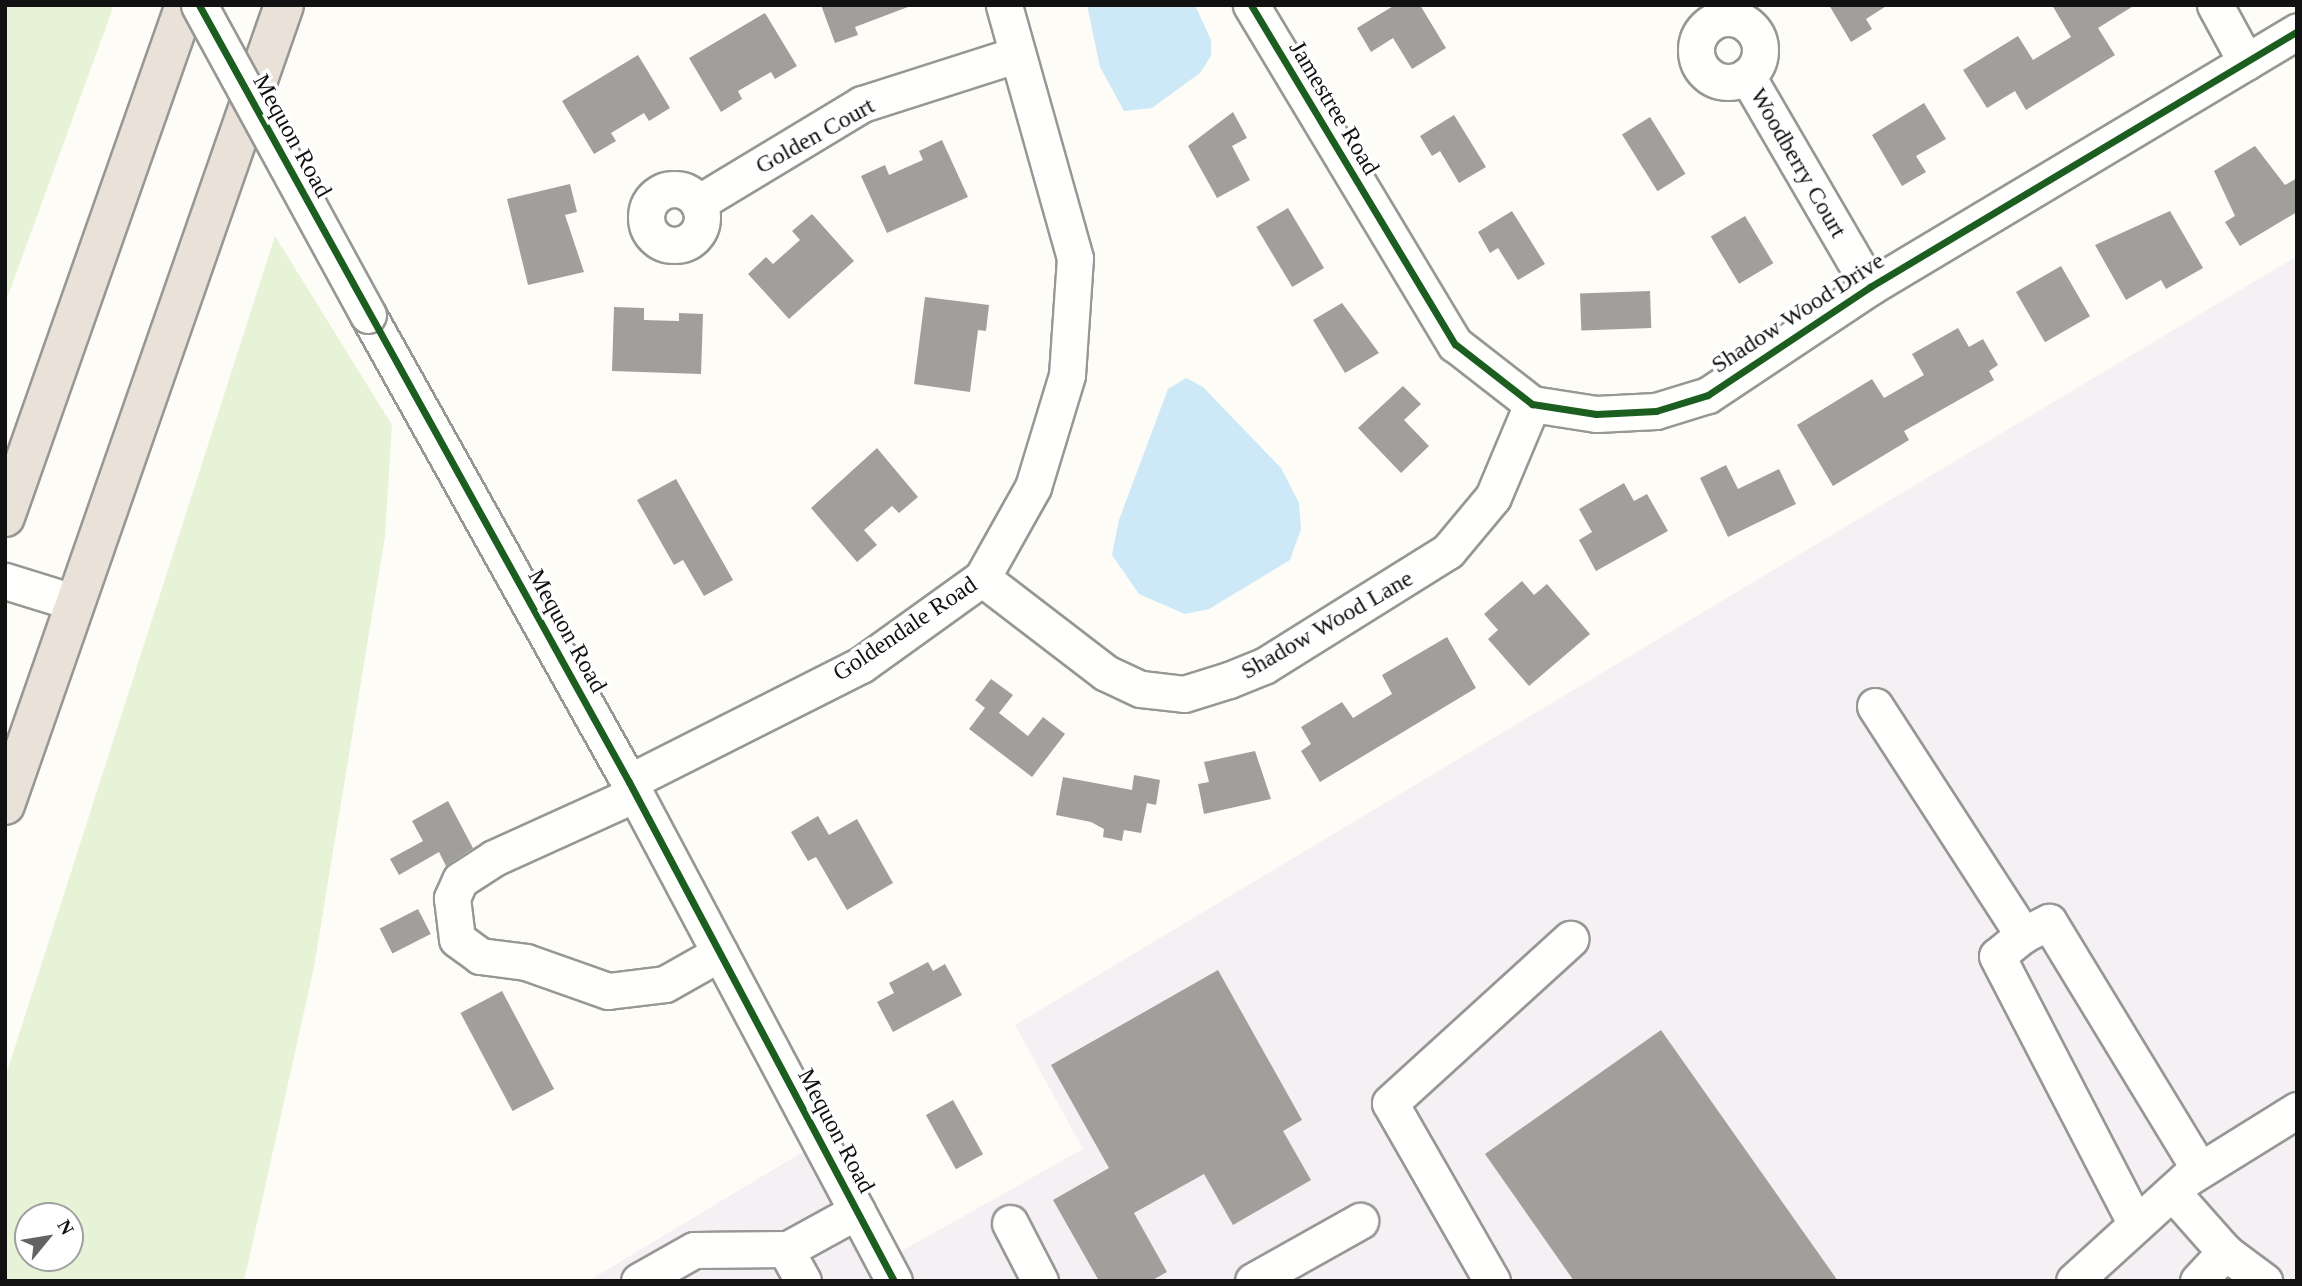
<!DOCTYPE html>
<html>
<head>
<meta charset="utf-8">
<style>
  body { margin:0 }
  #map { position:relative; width:2302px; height:1286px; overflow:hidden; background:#fdfcf7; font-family:"Times New Roman",serif }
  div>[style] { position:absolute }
  .industrial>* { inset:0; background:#f5f0f3 }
  .green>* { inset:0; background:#e7f3d7 }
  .water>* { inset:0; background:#cde8f7 }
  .building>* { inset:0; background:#a19f9c; transform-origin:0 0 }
  .roads { filter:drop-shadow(2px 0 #979795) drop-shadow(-2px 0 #979795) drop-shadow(0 2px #979795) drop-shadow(0 -2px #979795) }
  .minor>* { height:35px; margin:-17.5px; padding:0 17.5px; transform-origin:17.5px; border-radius:17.5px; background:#fffffe }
  .minor>.ring { margin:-17.5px; padding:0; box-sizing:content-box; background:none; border:35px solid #fffffe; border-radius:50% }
  .highway>* { height:38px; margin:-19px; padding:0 19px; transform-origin:19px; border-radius:19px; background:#eae1d8 }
  .bridges { filter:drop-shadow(2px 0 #979795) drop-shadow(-2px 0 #979795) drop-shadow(0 2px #979795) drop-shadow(0 -2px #979795) }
  .minor-bridge>* { height:35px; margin:-17.5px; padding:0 17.5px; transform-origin:17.5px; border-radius:17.5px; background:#fffffe }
  .cycleway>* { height:7px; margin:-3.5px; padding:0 3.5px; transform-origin:3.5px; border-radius:3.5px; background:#1b5e20 }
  span { translate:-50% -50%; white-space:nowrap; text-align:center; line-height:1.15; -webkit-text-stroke:7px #fff; paint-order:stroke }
  .street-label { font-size:24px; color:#111 }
  .frame { position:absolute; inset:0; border:7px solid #111; pointer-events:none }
  .north { position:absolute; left:14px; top:1202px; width:70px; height:70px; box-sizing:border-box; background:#fff; border:2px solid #a0a0a0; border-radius:50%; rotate:60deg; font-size:19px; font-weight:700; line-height:28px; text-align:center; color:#111 }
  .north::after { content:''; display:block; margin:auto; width:24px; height:32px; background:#646362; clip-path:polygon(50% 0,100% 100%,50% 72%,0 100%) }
</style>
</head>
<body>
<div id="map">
  <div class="industrial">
    <div style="clip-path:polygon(2297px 256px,2297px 1281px,588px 1281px,811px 1147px,893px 1256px,1083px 1149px,1015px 1025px)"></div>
  </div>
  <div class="green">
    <div style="clip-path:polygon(5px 5px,114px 5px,5px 304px)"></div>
    <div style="clip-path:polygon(evenodd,275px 236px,392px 425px,385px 536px,314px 967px,244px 1281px,5px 1281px,5px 1078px,275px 236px,28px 1216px,70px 1216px,70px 1258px,28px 1258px,28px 1216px)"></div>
  </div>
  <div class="water">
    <div style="clip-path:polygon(1087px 5px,1195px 5px,1211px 40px,1211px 56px,1200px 73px,1152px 108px,1124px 111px,1100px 67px)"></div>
    <div style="clip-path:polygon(1186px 378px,1203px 387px,1281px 468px,1299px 503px,1301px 529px,1290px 560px,1209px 609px,1185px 614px,1139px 594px,1112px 555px,1119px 520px,1168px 389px)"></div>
  </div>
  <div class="building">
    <div style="clip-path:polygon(821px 5px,908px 5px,908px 7px,855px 27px,858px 35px,835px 43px)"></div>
    <div style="clip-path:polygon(1395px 5px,1420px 5px,1446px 48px,1412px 69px,1393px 38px,1371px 52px,1357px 28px)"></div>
    <div style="clip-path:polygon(1829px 5px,1888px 5px,1866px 19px,1872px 29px,1851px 42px)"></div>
    <div style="clip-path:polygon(2052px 5px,2135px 5px,2098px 28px,2115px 55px,2026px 110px,2015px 91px,1987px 108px,1963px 70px,2018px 36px,2033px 60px,2071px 37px)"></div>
    <div style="clip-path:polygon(765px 13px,797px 66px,775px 79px,771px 72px,738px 91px,742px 99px,721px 112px,689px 58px)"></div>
    <div style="clip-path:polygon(638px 55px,670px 108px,649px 121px,644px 113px,611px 133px,616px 141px,594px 154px,562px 101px)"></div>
    <div style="clip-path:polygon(1924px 103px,1946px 139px,1916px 156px,1926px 172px,1902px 186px,1872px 135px)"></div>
    <div style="clip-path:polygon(1233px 112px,1247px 138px,1232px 146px,1250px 180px,1217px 198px,1188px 146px)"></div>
    <div style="clip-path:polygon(1454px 115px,1486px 167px,1459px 183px,1440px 151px,1432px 156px,1420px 136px)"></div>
    <div style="left:1650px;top:117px;width:67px;height:33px;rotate:58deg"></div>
    <div style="clip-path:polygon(942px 140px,968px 197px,887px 233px,861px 176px,885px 165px,889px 175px,923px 160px,919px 151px)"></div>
    <div style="clip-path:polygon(2255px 146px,2285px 185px,2297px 178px,2297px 212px,2240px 246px,2225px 222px,2235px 216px,2214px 171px)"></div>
    <div style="clip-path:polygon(570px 184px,577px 212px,565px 215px,584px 272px,528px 285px,507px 199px)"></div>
    <div style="left:1288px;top:208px;width:70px;height:37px;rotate:59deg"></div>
    <div style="clip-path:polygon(1512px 211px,1545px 264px,1518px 280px,1498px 248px,1490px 253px,1478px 232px)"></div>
    <div style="clip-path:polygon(2170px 211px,2203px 268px,2166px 289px,2161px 280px,2126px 300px,2095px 245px)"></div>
    <div style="clip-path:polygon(812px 214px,854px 261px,789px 319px,748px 274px,766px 257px,773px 264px,800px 240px,792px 231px)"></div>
    <div style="left:1745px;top:216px;width:55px;height:40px;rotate:59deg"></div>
    <div style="left:2061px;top:266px;width:58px;height:52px;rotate:60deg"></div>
    <div style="left:1650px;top:291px;width:37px;height:70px;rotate:88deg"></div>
    <div style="clip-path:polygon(925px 297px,989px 305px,986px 331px,978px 330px,970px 392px,914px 384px)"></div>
    <div style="clip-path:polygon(1342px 303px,1379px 353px,1345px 373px,1313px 320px)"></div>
    <div style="clip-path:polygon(614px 307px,644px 308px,644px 320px,679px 321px,679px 313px,703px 314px,701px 374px,612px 371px)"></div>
    <div style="clip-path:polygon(1958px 328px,1969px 347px,1983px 339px,1998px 365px,1989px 371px,1994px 380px,1904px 431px,1909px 440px,1833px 486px,1797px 425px,1872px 379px,1884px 398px,1924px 375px,1912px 354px)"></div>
    <div style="clip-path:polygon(1403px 386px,1421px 404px,1404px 420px,1429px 446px,1401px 473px,1358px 428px)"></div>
    <div style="clip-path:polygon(877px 448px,918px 497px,899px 513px,892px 506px,864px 530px,877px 545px,857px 562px,811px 508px)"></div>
    <div style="clip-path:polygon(1726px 465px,1738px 489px,1779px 469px,1796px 504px,1728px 537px,1700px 478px)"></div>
    <div style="clip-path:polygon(676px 479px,733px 580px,704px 596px,683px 560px,674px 565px,637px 500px)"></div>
    <div style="clip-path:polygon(1624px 483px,1634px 501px,1647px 494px,1668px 531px,1596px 571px,1579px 540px,1592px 532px,1579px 509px)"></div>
    <div style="clip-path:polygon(1522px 581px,1534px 595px,1547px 584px,1590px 634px,1529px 686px,1488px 639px,1498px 630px,1484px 614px)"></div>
    <div style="clip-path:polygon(1447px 637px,1476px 688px,1320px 782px,1301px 751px,1311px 744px,1301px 727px,1342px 702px,1353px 718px,1392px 694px,1382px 675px)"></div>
    <div style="clip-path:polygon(991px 679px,1013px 695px,999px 713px,1028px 736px,1043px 717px,1065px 734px,1032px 777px,969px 729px,985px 708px,975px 700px)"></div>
    <div style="clip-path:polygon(1255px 751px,1271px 799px,1204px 814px,1198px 784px,1209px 782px,1204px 762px)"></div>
    <div style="clip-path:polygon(1134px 775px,1160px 780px,1156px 805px,1147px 803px,1141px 833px,1124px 830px,1122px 841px,1103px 837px,1104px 829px,1091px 822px,1056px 815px,1063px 777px,1132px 790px)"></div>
    <div style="clip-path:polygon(448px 801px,473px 848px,446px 866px,439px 852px,399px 875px,390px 859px,423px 841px,412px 821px)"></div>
    <div style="clip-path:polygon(818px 816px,829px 835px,857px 819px,893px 883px,847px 910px,816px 857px,808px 861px,791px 832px)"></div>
    <div style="left:418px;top:909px;width:28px;height:43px;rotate:63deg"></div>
    <div style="clip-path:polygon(928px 962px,933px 971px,945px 964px,962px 995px,893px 1032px,877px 1002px,894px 993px,889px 983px)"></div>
    <div style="clip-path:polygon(1218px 970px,1302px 1120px,1283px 1131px,1311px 1180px,1233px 1225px,1204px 1174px,1134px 1213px,1167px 1272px,1151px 1281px,1099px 1281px,1053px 1200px,1109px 1168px,1051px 1065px)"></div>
    <div style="left:502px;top:991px;width:111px;height:47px;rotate:62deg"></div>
    <div style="clip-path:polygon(1661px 1030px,1838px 1281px,1574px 1281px,1485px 1154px)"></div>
    <div style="left:953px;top:1100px;width:62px;height:31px;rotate:61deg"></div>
  </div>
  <div class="roads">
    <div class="minor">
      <div style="left:1251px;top:5px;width:396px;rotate:59deg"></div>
      <div style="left:1455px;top:344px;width:98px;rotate:37.9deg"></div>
      <div style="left:1532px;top:404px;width:65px;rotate:8.9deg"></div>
      <div style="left:1596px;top:414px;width:60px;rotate:-2.9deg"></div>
      <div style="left:1656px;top:411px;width:54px;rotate:-17.1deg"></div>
      <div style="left:1708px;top:395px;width:195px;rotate:-33.7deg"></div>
      <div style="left:1870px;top:287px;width:498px;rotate:-30.9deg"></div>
      <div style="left:2215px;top:5px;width:65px;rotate:61.5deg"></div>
      <div class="ring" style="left:1696px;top:18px;width:29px;height:29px"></div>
      <div style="left:1747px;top:76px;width:244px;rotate:59.8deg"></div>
      <div class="ring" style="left:646px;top:189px;width:21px;height:21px"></div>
      <div style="left:698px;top:203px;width:192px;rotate:-31.1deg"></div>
      <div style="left:862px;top:104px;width:162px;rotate:-17.7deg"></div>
      <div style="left:368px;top:315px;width:535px;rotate:60.8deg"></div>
      <div style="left:629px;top:782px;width:565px;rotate:62.03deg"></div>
      <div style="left:982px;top:578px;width:156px;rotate:37.5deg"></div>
      <div style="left:1106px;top:673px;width:38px;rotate:25deg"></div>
      <div style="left:1141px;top:689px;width:43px;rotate:6.6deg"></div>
      <div style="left:1184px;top:694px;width:47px;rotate:-17.3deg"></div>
      <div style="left:1229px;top:680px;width:38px;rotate:-22deg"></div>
      <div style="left:1264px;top:666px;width:217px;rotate:-32deg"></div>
      <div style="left:1448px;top:551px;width:70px;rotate:-50.2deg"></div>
      <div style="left:1493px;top:497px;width:101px;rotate:-67.2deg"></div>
      <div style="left:5px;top:581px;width:74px;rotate:17.2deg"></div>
      <div style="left:1875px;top:706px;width:273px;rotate:57.1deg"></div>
      <div style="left:2023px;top:935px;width:29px;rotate:-27deg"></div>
      <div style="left:2049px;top:922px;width:290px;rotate:58.7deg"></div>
      <div style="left:629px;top:782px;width:260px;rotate:-26.8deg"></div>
      <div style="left:861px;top:665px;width:149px;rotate:-35.7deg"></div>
      <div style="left:982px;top:578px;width:104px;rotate:-60.7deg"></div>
      <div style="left:1033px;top:487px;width:117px;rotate:-73.1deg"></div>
      <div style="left:1067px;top:375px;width:117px;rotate:-86.1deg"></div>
      <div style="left:1075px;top:258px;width:263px;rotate:-105.7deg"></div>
      <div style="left:635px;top:794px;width:155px;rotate:155.6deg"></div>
      <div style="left:494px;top:858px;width:40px;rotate:147.1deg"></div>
      <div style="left:460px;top:880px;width:20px;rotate:114deg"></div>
      <div style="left:452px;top:898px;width:41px;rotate:83deg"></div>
      <div style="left:457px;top:939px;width:29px;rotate:36deg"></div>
      <div style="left:480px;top:956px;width:46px;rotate:7.4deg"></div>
      <div style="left:526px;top:962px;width:87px;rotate:19.5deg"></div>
      <div style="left:608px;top:991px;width:57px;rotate:-7deg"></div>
      <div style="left:665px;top:984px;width:63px;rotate:-29.4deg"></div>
      <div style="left:2023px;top:935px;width:33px;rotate:141deg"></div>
      <div style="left:1997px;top:956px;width:302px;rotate:62.6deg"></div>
      <div style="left:2172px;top:1192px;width:80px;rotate:48.5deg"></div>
      <div style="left:2225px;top:1252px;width:49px;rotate:36.6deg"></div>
      <div style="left:1010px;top:1223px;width:65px;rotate:62.7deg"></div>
      <div style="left:639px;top:1281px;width:63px;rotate:-29.4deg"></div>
      <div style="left:694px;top:1250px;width:93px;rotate:-0.6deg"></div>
      <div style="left:803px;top:1281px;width:35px;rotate:-119deg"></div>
      <div style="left:786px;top:1250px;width:81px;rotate:-28.8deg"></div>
      <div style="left:1253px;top:1281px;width:123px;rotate:-29.3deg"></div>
      <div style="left:1492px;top:1281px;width:205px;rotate:-119.8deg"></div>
      <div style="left:1390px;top:1103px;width:244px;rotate:-42.3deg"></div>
      <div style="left:2074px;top:1281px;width:151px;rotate:-42.3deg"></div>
      <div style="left:2186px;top:1179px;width:131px;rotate:-31.9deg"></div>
      <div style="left:2198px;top:1281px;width:40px;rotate:-47deg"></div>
    </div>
    <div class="highway">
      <div style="left:5px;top:517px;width:543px;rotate:-70.63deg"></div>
      <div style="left:5px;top:805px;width:847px;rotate:-70.77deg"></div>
    </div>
  </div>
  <div class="bridges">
    <div class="minor-bridge">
      <div style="left:199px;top:5px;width:353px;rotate:61.4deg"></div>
    </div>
  </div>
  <div class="cycleway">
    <div style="left:199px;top:5px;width:888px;rotate:61.04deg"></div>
    <div style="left:629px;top:782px;width:565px;rotate:62.03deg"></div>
    <div style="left:1251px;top:5px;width:396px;rotate:59deg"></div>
    <div style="left:1455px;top:344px;width:98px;rotate:37.9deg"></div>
    <div style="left:1532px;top:404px;width:65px;rotate:8.9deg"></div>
    <div style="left:1596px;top:414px;width:60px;rotate:-2.9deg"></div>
    <div style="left:1656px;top:411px;width:54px;rotate:-17.1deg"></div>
    <div style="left:1708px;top:395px;width:195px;rotate:-33.7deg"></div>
    <div style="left:1870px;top:287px;width:498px;rotate:-30.9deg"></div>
  </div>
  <div class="street-label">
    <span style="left:1334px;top:108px;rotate:59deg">Jamestree Road</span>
    <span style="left:292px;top:136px;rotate:61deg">Mequon Road</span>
    <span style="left:815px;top:136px;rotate:-29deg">Golden Court</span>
    <span style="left:1798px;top:163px;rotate:60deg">Woodberry Court</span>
    <span style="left:1798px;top:313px;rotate:-33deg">Shadow Wood Drive</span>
    <span style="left:1327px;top:625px;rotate:-30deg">Shadow Wood Lane</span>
    <span style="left:905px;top:629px;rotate:-34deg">Goldendale Road</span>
    <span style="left:567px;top:631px;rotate:61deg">Mequon Road</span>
    <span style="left:836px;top:1131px;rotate:62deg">Mequon Road</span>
  </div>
  <div class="frame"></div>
  <div class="north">N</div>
</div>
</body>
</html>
